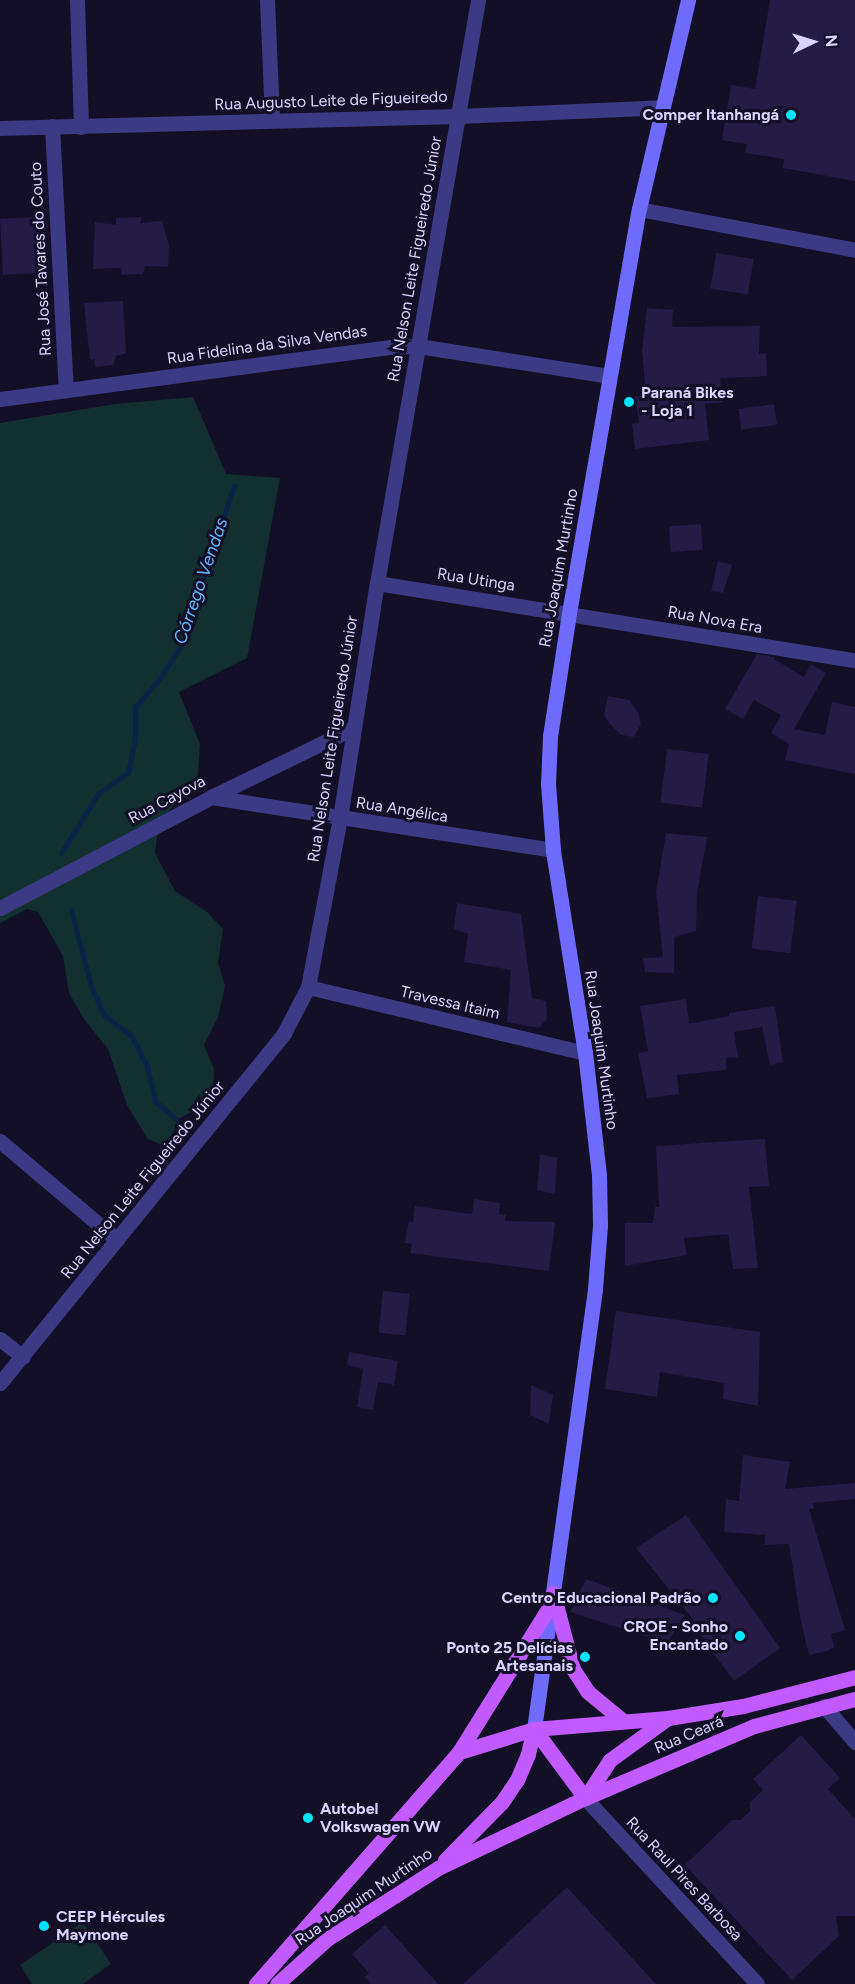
<!DOCTYPE html>
<html>
<head>
<meta charset="utf-8">
<style>
  body { margin:0 }
  #map { position:relative; width:855px; height:1984px; overflow:hidden; background:#130f26; font-family:Figtree,sans-serif }
  div>[style] { position:absolute }
  .green>* { inset:0; background:#12302f }
  .stream>* { height:5px; margin:-2.5px; padding:0 2.5px; transform-origin:2.5px; border-radius:2.5px; background:#0c2248 }
  .building>* { inset:0; background:#241b47; transform-origin:0 0 }
  .minor>* { height:15px; margin:-7.5px; padding:0 7.5px; transform-origin:7.5px; border-radius:7.5px; background:#3d3a85 }
  .tertiary>* { height:15px; margin:-7.5px; padding:0 7.5px; transform-origin:7.5px; border-radius:7.5px; background:#3d3a85 }
  .secondary>* { height:15px; margin:-7.5px; padding:0 7.5px; transform-origin:7.5px; border-radius:7.5px; background:#6f6bff }
  .primary>* { height:15px; margin:-7.5px; padding:0 7.5px; transform-origin:7.5px; border-radius:7.5px; background:#c25bff }
  .dots>* { width:16px; height:16px; translate:-50% -50%; box-sizing:border-box; border:3px solid #130f26; border-radius:50% }
  span { translate:-50% -50%; white-space:nowrap; text-align:center; line-height:1.15; -webkit-text-stroke:6px #130f26; paint-order:stroke }
  .street-label { font-size:16px; color:#d9d4ff }
  .poi-label { font-size:16px; color:#d9d4ff; font-weight:700 }
  .right { translate:-100% -50%; text-align:right }
  .left { translate:0 -50%; text-align:left }
  .water-label { font-size:18px; color:#62b6ff; font-style:italic }
  .north { position:absolute; left:783px; top:12px; width:60px; height:60px; -webkit-text-stroke:4px #130f26; paint-order:stroke; rotate:86deg; font-size:16px; font-weight:700; line-height:24px; text-align:center; color:#d9d4ff }
  .north::after { content:''; display:block; margin:auto; width:21px; height:27px; background:#d9d4ff; clip-path:polygon(50% 0,100% 100%,50% 72%,0 100%) }
</style>
</head>
<body>
<div id="map">
  <div class="green">
    <div style="clip-path:polygon(193px 397px,226px 474px,280px 478px,247px 658px,179px 692px,200px 744px,198px 776px,159px 823px,155px 853px,175px 891px,207px 912px,223px 929px,218px 963px,225px 986px,218px 1017px,204px 1045px,214px 1069px,213px 1099px,177px 1120px,174px 1132px,162px 1145px,148px 1139px,127px 1105px,108px 1049px,84px 1019px,69px 993px,63px 956px,38px 912px,27px 909px,0 923px,0 423px,115px 404px)"></div>
    <div style="clip-path:polygon(83px 1922px,111px 1964px,83px 1984px,32px 1984px,20px 1965px)"></div>
  </div>
  <div class="stream">
    <div style="left:61px;top:853px;width:70px;rotate:-57.9deg"></div>
    <div style="left:98px;top:794px;width:37px;rotate:-36deg"></div>
    <div style="left:128px;top:772px;width:35px;rotate:-78deg"></div>
    <div style="left:135px;top:738px;width:31px;rotate:-90deg"></div>
    <div style="left:135px;top:707px;width:40px;rotate:-49deg"></div>
    <div style="left:161px;top:677px;width:38px;rotate:-58deg"></div>
    <div style="left:181px;top:645px;width:168px;rotate:-71.6deg"></div>
    <div style="left:71px;top:910px;width:79px;rotate:75.3deg"></div>
    <div style="left:91px;top:986px;width:32px;rotate:66deg"></div>
    <div style="left:104px;top:1015px;width:34px;rotate:37deg"></div>
    <div style="left:131px;top:1035px;width:35px;rotate:63deg"></div>
    <div style="left:147px;top:1066px;width:36px;rotate:77deg"></div>
    <div style="left:155px;top:1101px;width:29px;rotate:41deg"></div>
  </div>
  <div class="building">
    <div style="clip-path:polygon(770px 0,855px 0,855px 181px,783px 168px,784px 159px,745px 153px,747px 144px,722px 140px,731px 85px,755px 89px)"></div>
    <div style="left:35px;top:217px;width:56px;height:35px;rotate:87deg"></div>
    <div style="clip-path:polygon(142px 217px,140px 223px,162px 221px,169px 245px,168px 267px,145px 266px,143px 274px,122px 275px,121px 268px,93px 269px,95px 222px,116px 225px,116px 218px)"></div>
    <div style="left:716px;top:253px;width:38px;height:36px;rotate:9deg"></div>
    <div style="clip-path:polygon(123px 301px,126px 353px,116px 356px,113px 365px,95px 367px,95px 359px,90px 360px,84px 303px)"></div>
    <div style="clip-path:polygon(647px 308px,673px 310px,672px 327px,760px 326px,759px 354px,766px 353px,767px 376px,720px 378px,723px 402px,705px 404px,709px 440px,635px 449px,632px 424px,639px 423px,635px 397px,646px 395px,642px 351px)"></div>
    <div style="left:774px;top:404px;width:21px;height:36px;rotate:82deg"></div>
    <div style="left:701px;top:524px;width:26px;height:32px;rotate:86deg"></div>
    <div style="clip-path:polygon(718px 561px,732px 565px,723px 593px,711px 591px)"></div>
    <div style="clip-path:polygon(757px 654px,775px 657px,774px 659px,804px 677px,811px 664px,826px 673px,794px 729px,825px 735px,832px 702px,855px 707px,855px 774px,785px 760px,789px 744px,771px 733px,781px 715px,754px 700px,743px 719px,725px 709px)"></div>
    <div style="clip-path:polygon(608px 696px,629px 700px,638px 713px,641px 724px,634px 737px,621px 735px,609px 723px,604px 715px)"></div>
    <div style="left:667px;top:749px;width:42px;height:54px;rotate:7deg"></div>
    <div style="clip-path:polygon(666px 833px,707px 837px,697px 893px,696px 931px,674px 937px,674px 973px,645px 972px,643px 958px,663px 957px,656px 892px)"></div>
    <div style="left:758px;top:896px;width:39px;height:53px;rotate:7deg"></div>
    <div style="clip-path:polygon(457px 903px,521px 914px,532px 998px,546px 1001px,547px 1019px,539px 1028px,507px 1022px,511px 970px,464px 962px,468px 934px,454px 929px)"></div>
    <div style="clip-path:polygon(686px 999px,689px 1024px,729px 1016px,729px 1013px,775px 1006px,783px 1062px,770px 1065px,762px 1027px,734px 1032px,738px 1057px,726px 1058px,726px 1070px,677px 1075px,679px 1094px,647px 1098px,638px 1053px,648px 1051px,640px 1006px)"></div>
    <div style="clip-path:polygon(765px 1139px,769px 1186px,749px 1187px,758px 1268px,733px 1269px,728px 1234px,684px 1238px,687px 1255px,625px 1266px,625px 1223px,653px 1223px,655px 1207px,659px 1207px,656px 1146px)"></div>
    <div style="clip-path:polygon(540px 1154px,557px 1158px,555px 1194px,537px 1190px)"></div>
    <div style="clip-path:polygon(474px 1199px,500px 1203px,499px 1214px,506px 1215px,505px 1221px,555px 1222px,549px 1271px,410px 1253px,412px 1244px,405px 1243px,409px 1221px,413px 1222px,415px 1206px,472px 1214px)"></div>
    <div style="left:383px;top:1291px;width:27px;height:42px;rotate:6deg"></div>
    <div style="clip-path:polygon(616px 1311px,760px 1332px,758px 1406px,723px 1399px,724px 1383px,660px 1372px,657px 1397px,605px 1389px)"></div>
    <div style="clip-path:polygon(349px 1352px,398px 1361px,394px 1385px,378px 1382px,373px 1410px,357px 1407px,363px 1369px,347px 1365px)"></div>
    <div style="clip-path:polygon(531px 1385px,553px 1395px,549px 1424px,530px 1415px)"></div>
    <div style="clip-path:polygon(743px 1455px,790px 1462px,785px 1489px,855px 1483px,855px 1499px,813px 1503px,814px 1508px,809px 1509px,845px 1630px,831px 1634px,834px 1647px,827px 1651px,809px 1655px,801px 1622px,789px 1544px,765px 1545px,765px 1535px,724px 1532px,726px 1499px,739px 1501px)"></div>
    <div style="clip-path:polygon(686px 1515px,780px 1648px,734px 1681px,708px 1646px,691px 1617px,636px 1548px)"></div>
    <div style="clip-path:polygon(586px 1579px,685px 1615px,667px 1643px,570px 1612px)"></div>
    <div style="clip-path:polygon(801px 1735px,840px 1778px,828px 1789px,855px 1819px,855px 1916px,836px 1916px,839px 1936px,792px 1980px,685px 1865px,732px 1820px,741px 1820px,750px 1811px,750px 1802px,763px 1790px,753px 1779px)"></div>
    <div style="clip-path:polygon(567px 1887px,656px 1984px,463px 1984px)"></div>
    <div style="clip-path:polygon(385px 1925px,438px 1984px,371px 1984px,365px 1977px,369px 1973px,352px 1954px)"></div>
  </div>
  <div class="minor">
    <div style="left:77px;top:0;width:127px;rotate:88.2deg"></div>
    <div style="left:267px;top:0;width:120px;rotate:87.6deg"></div>
    <div style="left:52px;top:126px;width:264px;rotate:87deg"></div>
    <div style="left:0;top:128px;width:459px;rotate:-1.5deg"></div>
    <div style="left:459px;top:116px;width:203px;rotate:-2.5deg"></div>
    <div style="left:639px;top:209px;width:220px;rotate:10.7deg"></div>
    <div style="left:0;top:399px;width:394px;rotate:-7.6deg"></div>
    <div style="left:391px;top:347px;width:27px;rotate:-2deg"></div>
    <div style="left:418px;top:346px;width:193px;rotate:8.9deg"></div>
    <div style="left:377px;top:583px;width:484px;rotate:9.2deg"></div>
    <div style="left:211px;top:797px;width:346px;rotate:8.8deg"></div>
    <div style="left:0;top:908px;width:238px;rotate:-27.7deg"></div>
    <div style="left:211px;top:797px;width:158px;rotate:-25.9deg"></div>
    <div style="left:308px;top:987px;width:285px;rotate:13.4deg"></div>
    <div style="left:0;top:1141px;width:153px;rotate:40.2deg"></div>
    <div style="left:0;top:1339px;width:29px;rotate:38deg"></div>
    <div style="left:0;top:1383px;width:451px;rotate:-50.9deg"></div>
    <div style="left:284px;top:1033px;width:52px;rotate:-62.4deg"></div>
    <div style="left:308px;top:987px;width:172px;rotate:-79.3deg"></div>
    <div style="left:340px;top:818px;width:238px;rotate:-81.1deg"></div>
    <div style="left:377px;top:583px;width:592px;rotate:-80.17deg"></div>
    <div style="left:824px;top:1706px;width:48px;rotate:49.3deg"></div>
  </div>
  <div class="tertiary">
    <div style="left:585px;top:1798px;width:253px;rotate:47.2deg"></div>
  </div>
  <div class="secondary">
    <div style="left:534px;top:1729px;width:444px;rotate:-82.1deg"></div>
    <div style="left:595px;top:1289px;width:64px;rotate:-85.5deg"></div>
    <div style="left:600px;top:1225px;width:50px;rotate:-91.1deg"></div>
    <div style="left:599px;top:1175px;width:123px;rotate:-96.5deg"></div>
    <div style="left:585px;top:1053px;width:206px;rotate:-99deg"></div>
    <div style="left:553px;top:850px;width:66px;rotate:-94.3deg"></div>
    <div style="left:548px;top:784px;width:48px;rotate:-87.6deg"></div>
    <div style="left:550px;top:736px;width:124px;rotate:-81.2deg"></div>
    <div style="left:569px;top:613px;width:410px;rotate:-80.2deg"></div>
    <div style="left:639px;top:209px;width:215px;rotate:-76.8deg"></div>
  </div>
  <div class="primary">
    <div style="left:553px;top:1593px;width:79px;rotate:75.3deg"></div>
    <div style="left:573px;top:1669px;width:27px;rotate:57deg"></div>
    <div style="left:588px;top:1692px;width:44px;rotate:39.5deg"></div>
    <div style="left:534px;top:1729px;width:86px;rotate:53.5deg"></div>
    <div style="left:459px;top:1752px;width:78px;rotate:-17deg"></div>
    <div style="left:534px;top:1729px;width:134px;rotate:-4.7deg"></div>
    <div style="left:668px;top:1718px;width:76px;rotate:-9.1deg"></div>
    <div style="left:743px;top:1706px;width:116px;rotate:-14.5deg"></div>
    <div style="left:585px;top:1798px;width:45px;rotate:-56.7deg"></div>
    <div style="left:610px;top:1760px;width:72px;rotate:-35.9deg"></div>
    <div style="left:445px;top:1860px;width:81px;rotate:-45.5deg"></div>
    <div style="left:502px;top:1802px;width:27px;rotate:-56deg"></div>
    <div style="left:517px;top:1780px;width:28px;rotate:-67deg"></div>
    <div style="left:528px;top:1754px;width:26px;rotate:-77deg"></div>
    <div style="left:256px;top:1984px;width:308px;rotate:-48.8deg"></div>
    <div style="left:459px;top:1752px;width:174px;rotate:-58.1deg"></div>
    <div style="left:277px;top:1984px;width:67px;rotate:-42deg"></div>
    <div style="left:327px;top:1939px;width:132px;rotate:-32.6deg"></div>
    <div style="left:438px;top:1868px;width:163px;rotate:-25.5deg"></div>
    <div style="left:585px;top:1798px;width:184px;rotate:-23.1deg"></div>
    <div style="left:754px;top:1726px;width:105px;rotate:-15deg"></div>
  </div>
  <div class="dots">
    <div style="left:791px;top:115px;background:#00e5ff"></div>
    <div style="left:629px;top:402px;background:#00e5ff"></div>
    <div style="left:713px;top:1598px;background:#00e5ff"></div>
    <div style="left:740px;top:1636px;background:#00e5ff"></div>
    <div style="left:585px;top:1657px;background:#00e5ff"></div>
    <div style="left:308px;top:1818px;background:#00e5ff"></div>
    <div style="left:44px;top:1926px;background:#00e5ff"></div>
  </div>
  <div class="street-label">
    <span style="left:331px;top:101px;rotate:-2deg">Rua Augusto Leite de Figueiredo</span>
    <span style="left:41px;top:259px;rotate:-93deg">Rua José Tavares do Couto</span>
    <span style="left:415px;top:259px;rotate:-80deg">Rua Nelson Leite Figueiredo Júnior</span>
    <span style="left:267px;top:345px;rotate:-8deg">Rua Fidelina da Silva Vendas</span>
    <span style="left:559px;top:568px;rotate:-80deg">Rua Joaquim Murtinho</span>
    <span style="left:476px;top:580px;rotate:9deg">Rua Utinga</span>
    <span style="left:715px;top:620px;rotate:10deg">Rua Nova Era</span>
    <span style="left:333px;top:739px;rotate:-81deg">Rua Nelson Leite Figueiredo Júnior</span>
    <span style="left:167px;top:800px;rotate:-28deg">Rua Cayova</span>
    <span style="left:402px;top:810px;rotate:9deg">Rua Angélica</span>
    <span style="left:450px;top:1003px;rotate:13deg">Travessa Itaim</span>
    <span style="left:601px;top:1050px;rotate:82deg">Rua Joaquim Murtinho</span>
    <span style="left:143px;top:1180px;rotate:-51deg">Rua Nelson Leite Figueiredo Júnior</span>
    <span style="left:689px;top:1735px;rotate:-23deg">Rua Ceará</span>
    <span style="left:684px;top:1879px;rotate:47deg">Rua Raul Pires Barbosa</span>
    <span style="left:364px;top:1897px;rotate:-34deg">Rua Joaquim Murtinho</span>
  </div>
  <div class="poi-label">
    <span class="right" style="left:779px;top:115px">Comper Itanhangá</span>
    <span class="left" style="left:641px;top:402px">Paraná Bikes<br>- Loja 1</span>
    <span class="right" style="left:701px;top:1598px">Centro Educacional Padrão</span>
    <span class="right" style="left:728px;top:1636px">CROE - Sonho<br>Encantado</span>
    <span class="right" style="left:573px;top:1657px">Ponto 25 Delícias<br>Artesanais</span>
    <span class="left" style="left:320px;top:1818px">Autobel<br>Volkswagen VW</span>
    <span class="left" style="left:56px;top:1926px">CEEP Hércules<br>Maymone</span>
  </div>
  <div class="water-label">
    <span style="left:201px;top:581px;rotate:-71deg">Córrego Vendas</span>
  </div>
  <div class="north">N</div>
</div>
</body>
</html>
